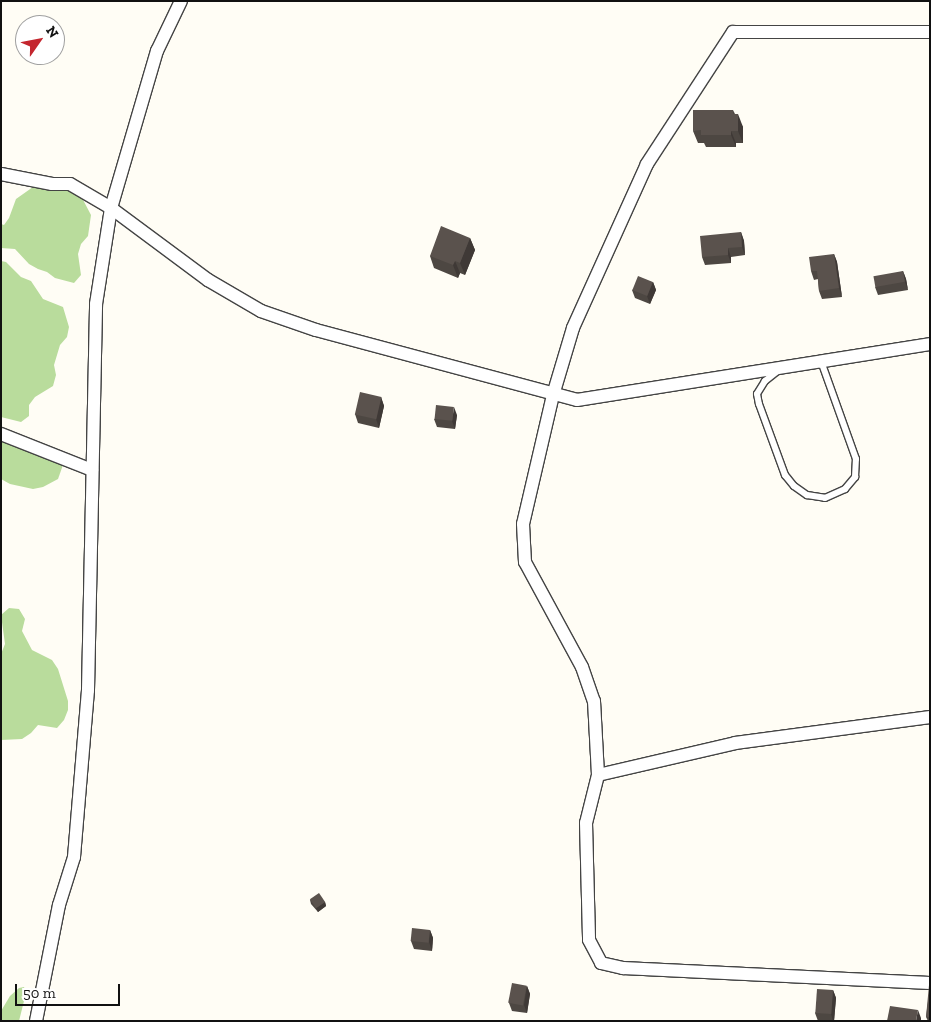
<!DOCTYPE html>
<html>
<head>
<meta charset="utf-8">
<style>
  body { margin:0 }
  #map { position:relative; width:931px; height:1022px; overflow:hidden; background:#fffdf5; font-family:"Zilla Slab",serif }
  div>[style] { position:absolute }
  .forest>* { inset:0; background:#b9dc9c }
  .roads { filter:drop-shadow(1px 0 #444) drop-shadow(-1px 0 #444) drop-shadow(0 1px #444) drop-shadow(0 -1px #444) }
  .service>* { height:6px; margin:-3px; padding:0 3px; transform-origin:3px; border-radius:3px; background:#fff }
  .minor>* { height:12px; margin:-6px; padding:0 6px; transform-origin:6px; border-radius:6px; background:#fff }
  .wall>* { inset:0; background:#4d4742 }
  .shaded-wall>* { inset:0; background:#3f3936 }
  .building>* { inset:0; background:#5a524d; transform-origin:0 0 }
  span { translate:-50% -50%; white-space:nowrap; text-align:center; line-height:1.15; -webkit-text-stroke:5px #fff; paint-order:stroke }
  .frame { position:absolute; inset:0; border:2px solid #111; pointer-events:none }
  .north { position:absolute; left:15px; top:15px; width:50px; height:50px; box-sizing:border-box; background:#fff; border:1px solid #a0a0a0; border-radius:50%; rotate:57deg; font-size:14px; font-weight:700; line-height:20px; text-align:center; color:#111 }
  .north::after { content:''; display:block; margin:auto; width:18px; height:22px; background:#c4262e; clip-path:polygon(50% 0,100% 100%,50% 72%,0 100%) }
  .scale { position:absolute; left:15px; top:984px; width:105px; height:22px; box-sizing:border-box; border:2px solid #111; border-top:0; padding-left:6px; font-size:15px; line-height:18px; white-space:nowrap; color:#111; -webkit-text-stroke:4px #fff; paint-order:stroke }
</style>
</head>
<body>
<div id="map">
  <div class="forest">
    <div style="clip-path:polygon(65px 186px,81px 196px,91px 215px,88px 236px,81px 244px,78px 254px,81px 275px,74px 283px,55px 278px,47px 272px,38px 269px,29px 264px,15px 249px,1px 248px,1px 224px,4px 225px,9px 218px,16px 199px,33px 187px)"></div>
    <div style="clip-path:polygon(1px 261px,6px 262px,21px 277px,31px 281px,43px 299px,63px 307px,69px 327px,67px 337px,60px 345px,54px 365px,56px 375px,53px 386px,35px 397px,29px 405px,29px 416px,21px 422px,1px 417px)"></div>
    <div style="clip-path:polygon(1px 433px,64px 462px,58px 479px,43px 487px,33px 489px,10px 484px,1px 479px)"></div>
    <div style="clip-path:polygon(9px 608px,19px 609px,25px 619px,22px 631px,32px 650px,52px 660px,58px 669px,68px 701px,68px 710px,64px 720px,57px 728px,38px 725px,31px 733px,22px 739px,1px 740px,1px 654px,5px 644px,1px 615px)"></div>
    <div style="clip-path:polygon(24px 987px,26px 993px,19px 1021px,1px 1021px,1px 1011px,10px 996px,19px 988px)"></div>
  </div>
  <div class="roads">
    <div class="service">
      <div style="left:779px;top:370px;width:18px;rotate:142deg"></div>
      <div style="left:765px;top:381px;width:15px;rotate:122deg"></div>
      <div style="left:757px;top:394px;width:10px;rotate:79deg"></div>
      <div style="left:759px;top:404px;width:76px;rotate:69.9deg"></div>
      <div style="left:785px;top:475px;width:14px;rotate:51deg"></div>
      <div style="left:794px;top:486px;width:16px;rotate:35deg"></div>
      <div style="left:807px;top:495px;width:18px;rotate:9deg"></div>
      <div style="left:825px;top:498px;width:22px;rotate:-24deg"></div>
      <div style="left:845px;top:489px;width:16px;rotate:-50deg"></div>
      <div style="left:855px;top:477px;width:18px;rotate:-87deg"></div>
      <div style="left:856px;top:459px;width:104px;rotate:-109.7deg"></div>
    </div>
    <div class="minor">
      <div style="left:930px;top:32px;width:197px;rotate:180deg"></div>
      <div style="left:733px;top:32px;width:158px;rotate:123.1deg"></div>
      <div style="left:647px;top:164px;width:180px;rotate:114.3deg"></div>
      <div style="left:573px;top:328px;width:70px;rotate:106.6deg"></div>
      <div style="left:553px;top:395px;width:132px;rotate:103.1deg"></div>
      <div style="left:523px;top:524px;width:38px;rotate:87deg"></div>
      <div style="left:525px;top:562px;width:119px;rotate:61.5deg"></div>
      <div style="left:582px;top:667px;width:36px;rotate:71deg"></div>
      <div style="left:594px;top:701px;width:74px;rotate:86.9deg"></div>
      <div style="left:598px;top:775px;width:49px;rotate:104deg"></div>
      <div style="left:586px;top:823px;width:117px;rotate:88.5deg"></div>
      <div style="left:589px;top:940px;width:26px;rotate:62deg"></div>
      <div style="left:601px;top:963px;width:23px;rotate:13deg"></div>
      <div style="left:623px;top:968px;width:307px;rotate:2.8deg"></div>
      <div style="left:1px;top:174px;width:52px;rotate:11.1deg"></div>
      <div style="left:52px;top:184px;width:18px"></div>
      <div style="left:70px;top:184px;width:48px;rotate:30.3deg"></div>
      <div style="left:111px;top:208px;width:121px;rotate:36.6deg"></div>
      <div style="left:208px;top:280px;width:61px;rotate:30.3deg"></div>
      <div style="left:261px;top:311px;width:58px;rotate:19.1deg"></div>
      <div style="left:316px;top:330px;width:270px;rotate:15deg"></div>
      <div style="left:577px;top:400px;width:357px;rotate:-9deg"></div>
      <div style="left:1px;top:434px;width:98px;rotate:21.6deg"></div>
      <div style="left:598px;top:775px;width:141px;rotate:-13.1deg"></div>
      <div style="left:735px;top:743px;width:197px;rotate:-7.6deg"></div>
      <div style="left:36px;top:1021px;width:118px;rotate:-78.8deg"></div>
      <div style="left:59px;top:905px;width:50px;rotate:-72.6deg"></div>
      <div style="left:74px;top:857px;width:168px;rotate:-85.2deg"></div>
      <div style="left:88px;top:690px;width:386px;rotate:-88.8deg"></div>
      <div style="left:96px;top:304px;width:97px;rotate:-81.1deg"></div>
      <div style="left:111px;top:208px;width:164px;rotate:-73.7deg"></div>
      <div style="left:157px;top:51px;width:55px;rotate:-64.4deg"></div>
    </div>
  </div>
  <div class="wall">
    <div style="clip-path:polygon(733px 110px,735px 114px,743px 127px,743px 143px,736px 143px,736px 147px,706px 147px,704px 143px,698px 143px,693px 131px)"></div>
    <div style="clip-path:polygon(741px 232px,744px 241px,745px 255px,731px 257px,731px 263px,705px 265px,702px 257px)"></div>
    <div style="clip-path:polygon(470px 238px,475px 250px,465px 275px,460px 273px,458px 278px,434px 268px,430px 256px)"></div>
    <div style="clip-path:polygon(834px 254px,837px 262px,842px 297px,822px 299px,819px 291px,818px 279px,814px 280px,811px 271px)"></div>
    <div style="clip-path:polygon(903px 271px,906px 279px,908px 290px,878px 295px,875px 287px)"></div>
    <div style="clip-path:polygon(653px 282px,656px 290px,650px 304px,635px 298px,632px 290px)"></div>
    <div style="clip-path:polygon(381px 397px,384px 406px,379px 428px,358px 423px,355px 414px)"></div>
    <div style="clip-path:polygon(457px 415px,455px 429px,437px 427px,434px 419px)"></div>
    <div style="clip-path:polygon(310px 900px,325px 902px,326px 906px,318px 912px,311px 904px)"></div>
    <div style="clip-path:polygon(430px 930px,433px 938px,432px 951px,414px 949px,411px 941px)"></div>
    <div style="clip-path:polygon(527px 986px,530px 994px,527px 1013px,512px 1011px,509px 1003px)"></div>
    <div style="clip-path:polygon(930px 986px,930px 1021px,928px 1021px,926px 1017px)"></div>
    <div style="clip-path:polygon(833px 990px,836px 998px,834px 1021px,818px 1021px,815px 1013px)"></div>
  </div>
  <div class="shaded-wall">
    <div style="clip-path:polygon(738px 114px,743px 127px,743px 143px,738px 131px)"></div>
    <div style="clip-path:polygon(731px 131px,736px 143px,736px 147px,731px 135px)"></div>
    <div style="clip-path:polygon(741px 232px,744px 241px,745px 255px,742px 247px)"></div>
    <div style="clip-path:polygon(470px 238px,475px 250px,465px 275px,460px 263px)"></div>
    <div style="clip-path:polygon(728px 248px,731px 257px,731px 263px,728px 255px)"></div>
    <div style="clip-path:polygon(834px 254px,837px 262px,842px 297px,839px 288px)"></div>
    <div style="clip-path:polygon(455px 261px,460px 273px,458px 278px,453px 265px)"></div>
    <div style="clip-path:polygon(903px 271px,906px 279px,908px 290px,905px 282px)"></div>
    <div style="clip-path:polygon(653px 282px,656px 290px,650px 304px,647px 296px)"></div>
    <div style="clip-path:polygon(381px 397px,384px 406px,379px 428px,376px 419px)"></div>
    <div style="clip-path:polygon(454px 407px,457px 415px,455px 429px,452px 421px)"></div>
    <div style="clip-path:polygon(325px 902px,326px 906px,318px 912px,316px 908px)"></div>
    <div style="clip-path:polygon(430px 930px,433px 938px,432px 951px,429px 942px)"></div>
    <div style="clip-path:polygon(527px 986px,530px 994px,527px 1013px,524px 1005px)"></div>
    <div style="clip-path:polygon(833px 990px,836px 998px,834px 1021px,833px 1021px,831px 1014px)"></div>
    <div style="clip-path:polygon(918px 1010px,921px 1018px,921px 1021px,916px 1021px)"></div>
  </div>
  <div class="building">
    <div style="clip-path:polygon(693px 110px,733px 110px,733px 114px,738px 114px,738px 131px,731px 131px,731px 135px,701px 135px,701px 130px,693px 131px)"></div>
    <div style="clip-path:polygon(441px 226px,470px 238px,460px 263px,455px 261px,453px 265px,430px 256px)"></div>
    <div style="clip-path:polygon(741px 232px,742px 247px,728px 248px,728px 255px,702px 257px,700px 236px)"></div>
    <div style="clip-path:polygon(834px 254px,839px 288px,819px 291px,817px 271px,811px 271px,809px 257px)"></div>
    <div style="left:903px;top:271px;width:11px;height:30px;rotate:80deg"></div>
    <div style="left:638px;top:276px;width:16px;height:15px;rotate:22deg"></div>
    <div style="left:360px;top:392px;width:22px;height:23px;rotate:13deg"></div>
    <div style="left:436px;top:405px;width:18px;height:14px;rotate:6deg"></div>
    <div style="left:319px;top:893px;width:11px;height:11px;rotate:56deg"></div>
    <div style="left:412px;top:928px;width:18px;height:13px;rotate:6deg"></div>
    <div style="left:512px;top:983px;width:15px;height:20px;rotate:11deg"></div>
    <div style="clip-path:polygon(929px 985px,930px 986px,930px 1017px,926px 1017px)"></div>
    <div style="left:817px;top:989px;width:16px;height:24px;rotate:4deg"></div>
    <div style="clip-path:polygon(890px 1006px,918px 1010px,916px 1021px,887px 1021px)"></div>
  </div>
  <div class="frame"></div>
  <div class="north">N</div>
  <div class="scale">50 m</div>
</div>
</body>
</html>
